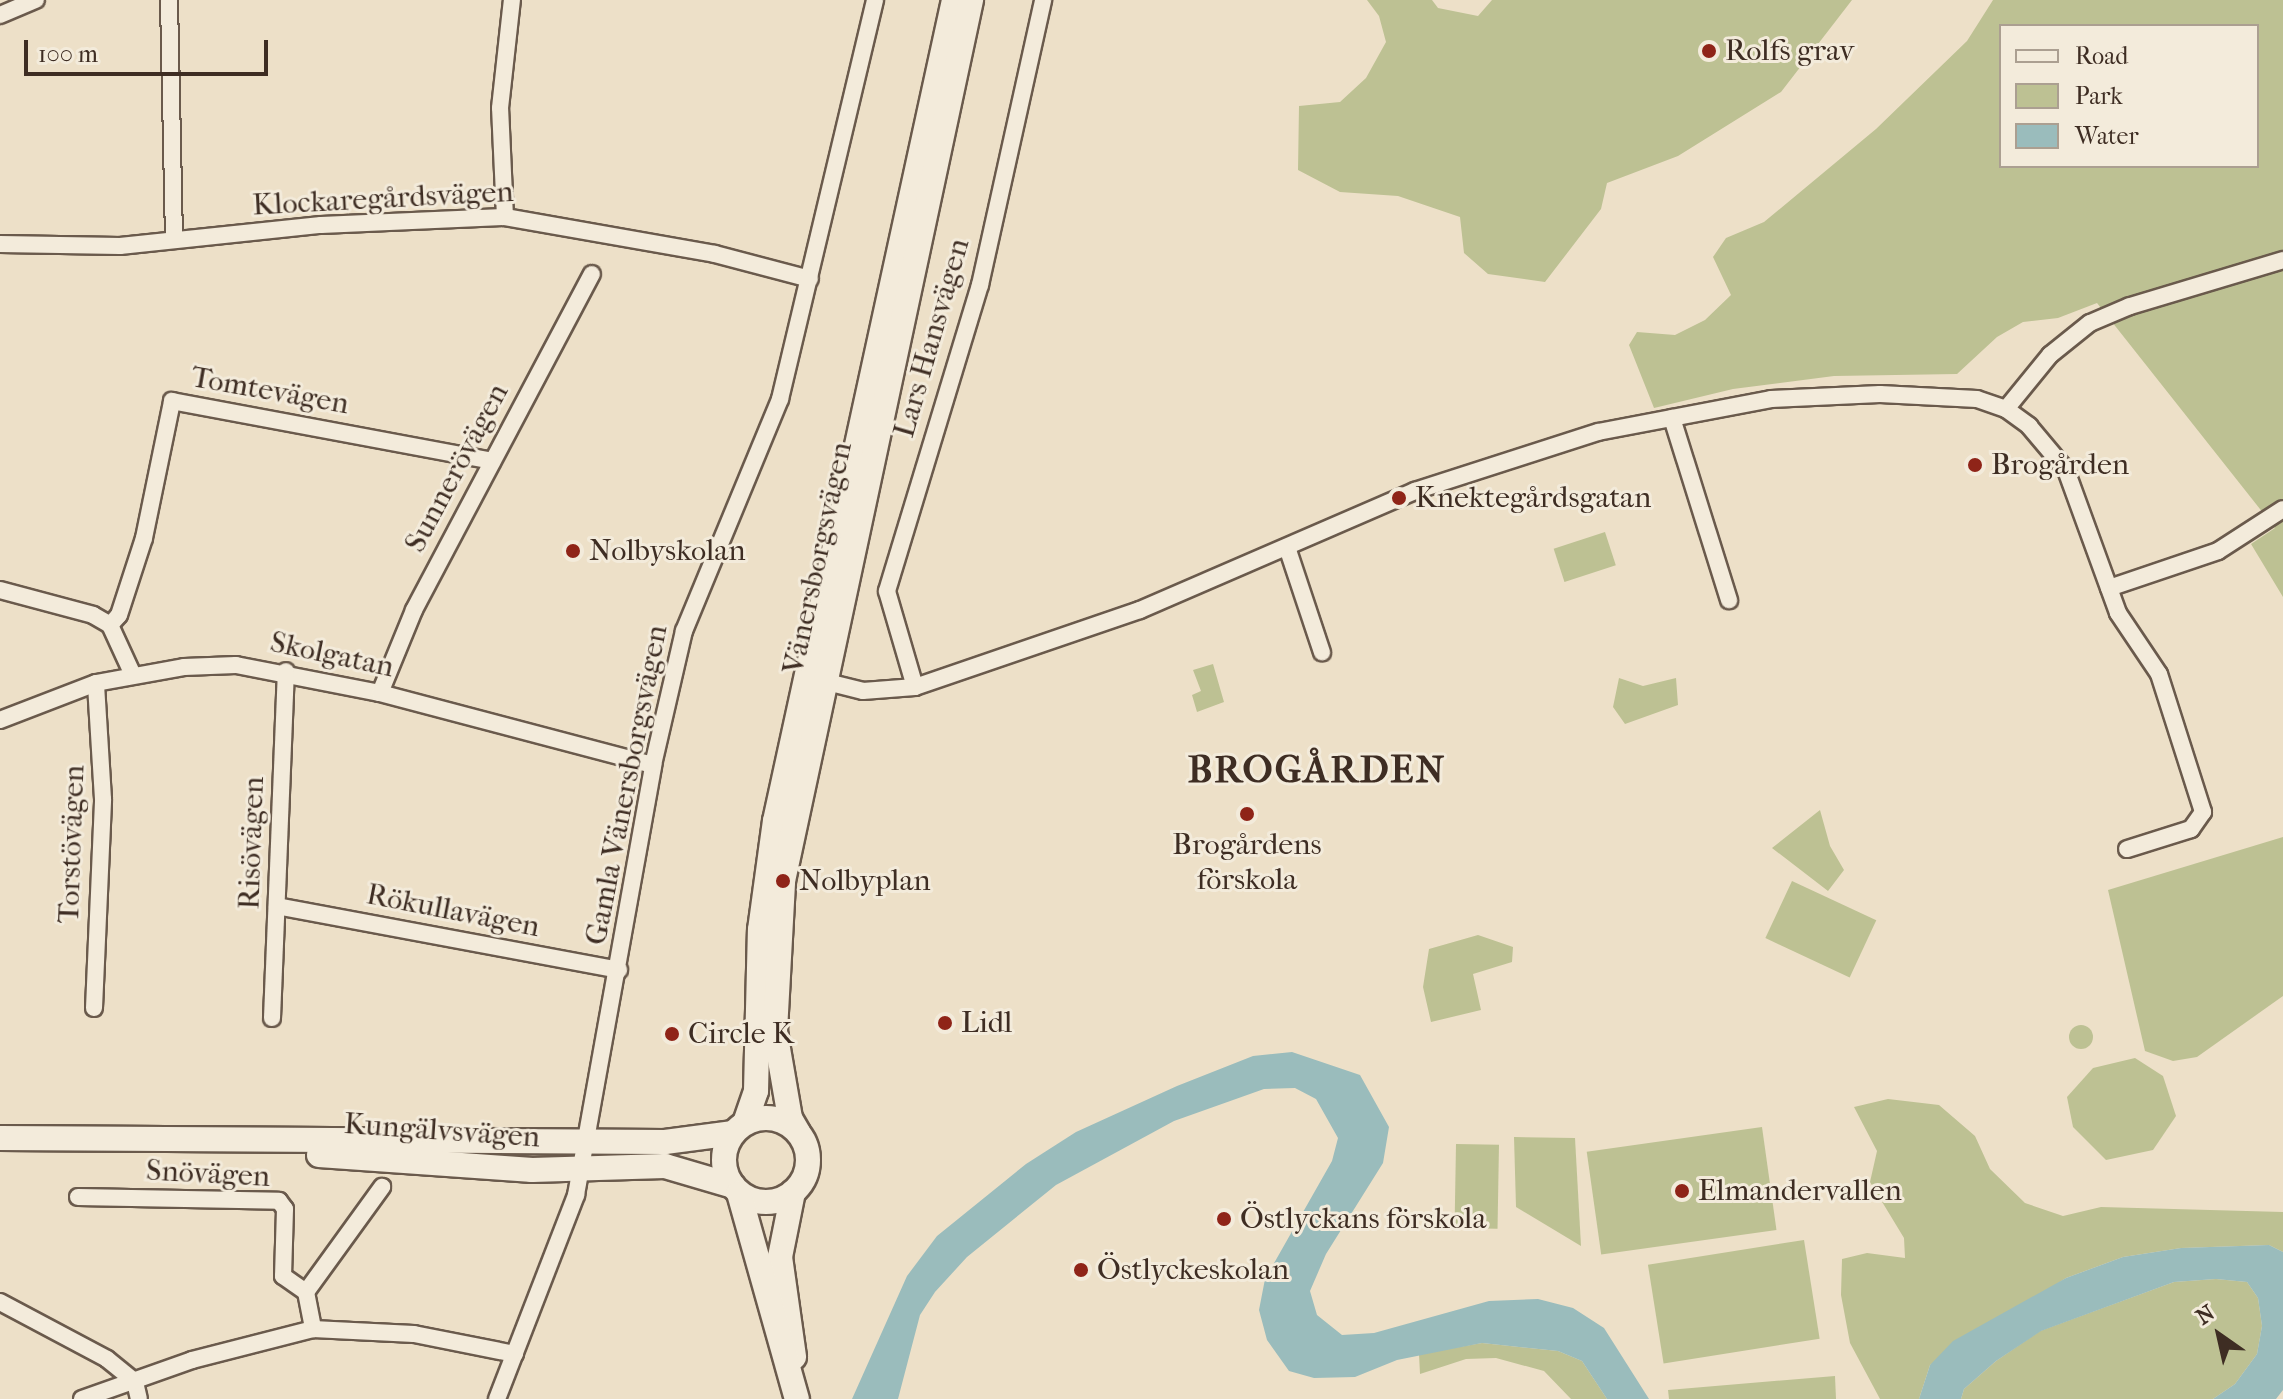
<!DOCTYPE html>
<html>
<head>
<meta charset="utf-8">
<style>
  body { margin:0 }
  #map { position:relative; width:2283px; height:1399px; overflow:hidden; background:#ede0c8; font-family:"IM FELL French Canon",serif }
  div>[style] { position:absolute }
  .green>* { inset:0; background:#bdc193; transform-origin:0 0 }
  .round { border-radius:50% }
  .water>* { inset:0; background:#9abcbc }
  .roads { filter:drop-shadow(2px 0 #6a5a4c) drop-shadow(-2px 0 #6a5a4c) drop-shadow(0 2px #6a5a4c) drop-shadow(0 -2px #6a5a4c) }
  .minor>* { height:16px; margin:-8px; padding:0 8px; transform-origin:8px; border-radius:8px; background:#f3ebdb }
  .secondary>* { height:24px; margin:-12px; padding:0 12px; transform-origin:12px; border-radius:12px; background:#f3ebdb }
  .secondary>.ring { margin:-12px; padding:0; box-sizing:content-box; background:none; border:24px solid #f3ebdb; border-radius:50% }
  .dots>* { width:22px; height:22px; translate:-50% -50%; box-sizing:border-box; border:4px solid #f3ebdb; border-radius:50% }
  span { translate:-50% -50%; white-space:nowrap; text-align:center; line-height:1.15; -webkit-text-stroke:6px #f3ebdb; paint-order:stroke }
  .poi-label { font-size:30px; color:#3e2d23 }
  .left { translate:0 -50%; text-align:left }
  .street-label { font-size:30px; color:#3e2d23 }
  .district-label { font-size:38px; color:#3e2d23; font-weight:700; letter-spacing:2px }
  .legend { position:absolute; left:1999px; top:24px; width:260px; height:144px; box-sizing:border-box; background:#f3ebdb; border:2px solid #ab9f91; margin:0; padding:10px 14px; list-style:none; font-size:24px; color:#3e2d23 }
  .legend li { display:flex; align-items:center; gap:16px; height:40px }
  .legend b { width:40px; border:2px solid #ab9f91 }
  .north { position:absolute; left:2179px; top:1295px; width:80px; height:80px; -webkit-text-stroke:6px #f3ebdb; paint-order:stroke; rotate:326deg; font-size:22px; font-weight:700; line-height:32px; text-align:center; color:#3e2d23 }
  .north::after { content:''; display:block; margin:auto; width:28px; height:36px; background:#3e2d23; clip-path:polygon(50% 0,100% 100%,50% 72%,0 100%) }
  .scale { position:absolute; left:24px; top:40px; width:244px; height:36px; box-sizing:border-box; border:4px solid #3e2d23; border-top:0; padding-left:10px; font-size:24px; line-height:28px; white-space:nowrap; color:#3e2d23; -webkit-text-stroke:6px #f3ebdb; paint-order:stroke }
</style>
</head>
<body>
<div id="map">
  <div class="green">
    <div style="clip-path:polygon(1367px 0,1432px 0,1438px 8px,1478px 16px,1492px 0,1852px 0,1781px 92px,1678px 156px,1607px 183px,1601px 209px,1545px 282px,1488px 274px,1464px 253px,1460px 217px,1398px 196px,1340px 192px,1298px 170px,1299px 106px,1340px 102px,1366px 78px,1386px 42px,1379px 16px)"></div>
    <div style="clip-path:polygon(evenodd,1993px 0,2283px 0,2283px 597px,2251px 544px,2275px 528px,2097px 303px,2058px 318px,2023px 322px,1997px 337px,1957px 374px,1834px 376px,1733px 389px,1654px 408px,1629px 345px,1637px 332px,1675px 335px,1705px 320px,1731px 295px,1713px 257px,1726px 238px,1764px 222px,1876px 129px,1967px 41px,1993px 0,2001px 26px,2257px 26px,2257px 166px,2001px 166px,2001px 26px)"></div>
    <div style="left:1605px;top:532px;width:35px;height:54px;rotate:72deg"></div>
    <div style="clip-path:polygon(1213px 664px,1224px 702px,1197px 712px,1192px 695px,1201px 691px,1193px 670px)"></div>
    <div style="clip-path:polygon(1619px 678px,1643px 686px,1676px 678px,1678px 705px,1625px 724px,1613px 707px)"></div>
    <div style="clip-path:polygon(1820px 810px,1830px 846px,1844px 870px,1828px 891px,1772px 848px)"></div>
    <div style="clip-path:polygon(2283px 837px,2283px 996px,2197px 1057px,2173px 1061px,2145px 1051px,2108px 890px)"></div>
    <div style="left:1792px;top:881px;width:93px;height:63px;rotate:25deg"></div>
    <div style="clip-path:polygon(1478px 935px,1513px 947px,1512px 962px,1473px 974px,1481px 1010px,1431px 1022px,1423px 987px,1429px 949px)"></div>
    <div class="round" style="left:2069px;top:1025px;width:24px;height:24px"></div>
    <div style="clip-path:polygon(2135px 1058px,2163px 1076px,2176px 1116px,2153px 1150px,2106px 1160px,2073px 1127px,2067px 1097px,2093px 1068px)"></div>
    <div style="clip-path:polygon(1888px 1099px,1939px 1105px,1975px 1136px,1990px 1169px,2025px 1203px,2063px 1216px,2101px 1207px,2283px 1212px,2283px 1252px,2269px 1245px,2181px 1248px,2123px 1257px,2066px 1278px,1930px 1365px,1919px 1399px,1880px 1399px,1850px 1343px,1841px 1295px,1842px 1259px,1867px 1253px,1905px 1258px,1904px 1238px,1870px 1182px,1877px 1151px,1854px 1107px)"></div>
    <div style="left:1762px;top:1127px;width:104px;height:177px;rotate:82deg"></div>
    <div style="clip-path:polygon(1514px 1137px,1575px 1138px,1581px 1246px,1516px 1207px)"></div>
    <div style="left:1456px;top:1144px;width:43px;height:84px;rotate:1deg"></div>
    <div style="left:1804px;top:1240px;width:100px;height:158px;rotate:81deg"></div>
    <div style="clip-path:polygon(2216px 1279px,2247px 1282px,2258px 1298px,2262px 1326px,2257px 1354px,2235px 1384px,2213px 1399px,1961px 1399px,1964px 1389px,1996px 1361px,2040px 1331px,2174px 1282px)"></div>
    <div style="clip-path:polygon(1482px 1343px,1558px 1351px,1582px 1361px,1607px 1399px,1571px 1399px,1544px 1371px,1496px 1358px,1466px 1359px,1420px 1374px,1419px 1354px)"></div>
    <div style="clip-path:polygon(1835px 1376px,1836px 1399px,1669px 1399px,1668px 1390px)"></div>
  </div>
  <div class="water">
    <div style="clip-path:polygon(1292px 1052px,1360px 1075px,1389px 1127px,1383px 1163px,1326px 1254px,1310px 1291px,1317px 1315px,1342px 1335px,1374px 1333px,1489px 1301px,1538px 1299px,1573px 1308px,1604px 1328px,1649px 1399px,1607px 1399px,1582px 1361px,1558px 1351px,1482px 1343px,1397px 1360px,1355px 1377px,1314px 1378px,1289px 1371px,1267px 1340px,1259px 1310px,1265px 1279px,1332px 1161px,1338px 1138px,1316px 1099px,1295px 1088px,1264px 1089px,1174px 1121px,1056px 1185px,967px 1257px,935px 1292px,920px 1315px,898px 1399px,852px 1399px,907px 1276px,937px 1236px,1026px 1164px,1076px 1132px,1177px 1086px,1253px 1056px)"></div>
    <div style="clip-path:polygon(2269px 1245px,2283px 1252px,2283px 1390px,2276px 1399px,2213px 1399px,2235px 1384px,2257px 1354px,2262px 1326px,2258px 1298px,2247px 1282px,2216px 1279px,2174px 1282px,2041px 1331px,1996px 1361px,1964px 1389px,1961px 1399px,1919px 1399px,1930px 1365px,1953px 1341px,2066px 1278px,2123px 1257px,2181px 1248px)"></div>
  </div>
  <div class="roads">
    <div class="minor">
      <div style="left:169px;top:0;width:239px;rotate:88.8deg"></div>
      <div style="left:0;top:15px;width:39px;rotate:-23deg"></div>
      <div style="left:505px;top:217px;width:109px;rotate:-92.6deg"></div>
      <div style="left:500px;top:108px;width:109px;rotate:-83.7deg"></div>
      <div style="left:0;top:244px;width:120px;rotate:1deg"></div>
      <div style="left:120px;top:246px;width:202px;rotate:-6deg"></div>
      <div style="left:321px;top:225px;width:184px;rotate:-2.5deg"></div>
      <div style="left:505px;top:217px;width:213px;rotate:10deg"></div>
      <div style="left:715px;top:254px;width:98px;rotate:14.7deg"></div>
      <div style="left:2006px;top:409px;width:70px;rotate:-50.8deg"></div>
      <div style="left:2050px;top:355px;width:51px;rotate:-38.7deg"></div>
      <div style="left:2090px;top:323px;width:43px;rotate:-23deg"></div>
      <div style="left:2130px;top:306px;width:160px;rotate:-16.7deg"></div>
      <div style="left:1672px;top:418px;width:191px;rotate:72.6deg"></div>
      <div style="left:1287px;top:547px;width:111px;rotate:71.6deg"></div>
      <div style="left:2109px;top:588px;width:115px;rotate:-18.7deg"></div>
      <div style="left:2218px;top:551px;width:77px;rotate:-32.9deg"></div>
      <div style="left:0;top:590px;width:96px;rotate:15deg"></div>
      <div style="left:93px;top:615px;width:20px;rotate:30deg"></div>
      <div style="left:110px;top:625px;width:55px;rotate:65.3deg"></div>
      <div style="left:110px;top:625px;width:13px;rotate:-48deg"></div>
      <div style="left:119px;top:615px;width:81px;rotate:-72deg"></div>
      <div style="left:144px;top:538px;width:140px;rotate:-78.4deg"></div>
      <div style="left:172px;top:401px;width:326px;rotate:10.6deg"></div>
      <div style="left:819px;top:680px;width:45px;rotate:14deg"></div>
      <div style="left:863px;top:691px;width:52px;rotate:-4.4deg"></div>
      <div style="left:915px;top:687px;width:238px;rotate:-18.9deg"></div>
      <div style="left:1140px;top:610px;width:300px;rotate:-23.4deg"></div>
      <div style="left:1415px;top:491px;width:192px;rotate:-17.9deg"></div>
      <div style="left:1598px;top:432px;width:176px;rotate:-10.8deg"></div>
      <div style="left:1771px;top:399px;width:109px;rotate:-2.6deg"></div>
      <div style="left:1880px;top:394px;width:97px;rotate:3deg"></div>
      <div style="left:1977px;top:399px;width:31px;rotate:19deg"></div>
      <div style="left:2006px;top:409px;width:29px;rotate:36deg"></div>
      <div style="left:2029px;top:426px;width:57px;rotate:49.9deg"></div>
      <div style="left:2066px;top:470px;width:152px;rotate:70deg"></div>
      <div style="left:2118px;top:613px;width:73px;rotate:56.1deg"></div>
      <div style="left:2159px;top:674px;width:145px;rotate:72.3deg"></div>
      <div style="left:2203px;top:812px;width:21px;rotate:125deg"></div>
      <div style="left:2191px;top:829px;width:67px;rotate:162.6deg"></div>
      <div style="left:915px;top:687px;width:100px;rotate:-106.3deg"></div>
      <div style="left:887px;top:591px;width:320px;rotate:-73.1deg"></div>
      <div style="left:980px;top:285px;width:292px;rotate:-77.5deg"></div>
      <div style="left:380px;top:693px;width:90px;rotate:-67.7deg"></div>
      <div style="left:414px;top:610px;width:380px;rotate:-62.1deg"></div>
      <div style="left:0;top:720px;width:103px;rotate:-21.1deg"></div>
      <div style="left:96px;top:683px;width:89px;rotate:-10.3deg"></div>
      <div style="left:184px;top:667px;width:52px;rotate:-2.2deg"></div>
      <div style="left:236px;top:665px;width:147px;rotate:11deg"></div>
      <div style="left:380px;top:693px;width:282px;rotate:14.8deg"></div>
      <div style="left:277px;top:906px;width:348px;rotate:10.6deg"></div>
      <div style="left:94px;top:1008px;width:209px;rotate:-87.5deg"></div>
      <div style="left:103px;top:799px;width:116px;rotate:-93.5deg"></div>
      <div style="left:272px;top:1018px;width:347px;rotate:-87.7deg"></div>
      <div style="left:78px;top:1197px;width:201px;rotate:1.1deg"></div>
      <div style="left:279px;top:1201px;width:10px;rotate:53deg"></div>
      <div style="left:285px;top:1209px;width:67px;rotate:91.7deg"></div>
      <div style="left:283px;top:1276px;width:28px;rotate:35deg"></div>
      <div style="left:306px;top:1292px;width:38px;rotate:79deg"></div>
      <div style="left:306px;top:1292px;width:130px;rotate:-54.1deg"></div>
      <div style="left:0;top:1302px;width:121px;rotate:28deg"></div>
      <div style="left:107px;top:1359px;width:36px;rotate:39deg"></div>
      <div style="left:135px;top:1382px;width:17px;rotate:77deg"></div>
      <div style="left:82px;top:1399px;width:117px;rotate:-19.5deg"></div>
      <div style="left:192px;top:1360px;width:125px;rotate:-14.4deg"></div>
      <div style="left:313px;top:1329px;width:101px;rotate:2.8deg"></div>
      <div style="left:414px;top:1334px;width:103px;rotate:11.2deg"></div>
      <div style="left:497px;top:1399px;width:219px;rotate:-68.8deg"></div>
      <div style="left:576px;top:1195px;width:437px;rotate:-79.8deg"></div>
      <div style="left:653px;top:765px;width:138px;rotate:-77deg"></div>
      <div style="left:684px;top:631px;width:251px;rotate:-67.5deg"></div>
      <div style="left:780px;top:399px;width:410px;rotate:-76.6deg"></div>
    </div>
    <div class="secondary">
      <div class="ring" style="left:724px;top:1118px;width:60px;height:60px"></div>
      <div style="left:745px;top:1123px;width:34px;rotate:-71deg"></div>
      <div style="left:756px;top:1091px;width:161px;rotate:-88.6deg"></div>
      <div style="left:760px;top:930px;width:110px;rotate:-82.2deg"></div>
      <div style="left:775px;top:821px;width:840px;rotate:-77.7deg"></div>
      <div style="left:798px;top:1132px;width:16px;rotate:-120deg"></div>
      <div style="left:790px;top:1118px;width:88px;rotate:-99.8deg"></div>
      <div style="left:775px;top:1031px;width:150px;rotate:-86.9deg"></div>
      <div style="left:783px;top:881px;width:901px;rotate:-77.95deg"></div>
      <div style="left:0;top:1138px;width:665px;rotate:0.34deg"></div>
      <div style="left:665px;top:1142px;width:69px;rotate:-7.5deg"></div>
      <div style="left:319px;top:1155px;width:214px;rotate:4deg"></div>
      <div style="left:532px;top:1170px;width:133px;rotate:-1.7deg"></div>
      <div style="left:665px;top:1166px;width:71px;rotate:16.4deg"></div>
      <div style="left:793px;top:1192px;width:66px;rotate:101.3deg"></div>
      <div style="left:780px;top:1257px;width:101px;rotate:82deg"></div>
      <div style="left:739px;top:1193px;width:214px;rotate:74.3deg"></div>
    </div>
  </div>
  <div class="dots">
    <div style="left:1709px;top:51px;background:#8f2418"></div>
    <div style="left:1975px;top:465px;background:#8f2418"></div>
    <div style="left:1399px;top:498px;background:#8f2418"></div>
    <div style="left:573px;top:551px;background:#8f2418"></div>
    <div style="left:1247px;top:814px;background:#8f2418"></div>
    <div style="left:783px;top:881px;background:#8f2418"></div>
    <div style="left:945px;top:1023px;background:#8f2418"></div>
    <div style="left:672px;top:1034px;background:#8f2418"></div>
    <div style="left:1682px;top:1191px;background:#8f2418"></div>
    <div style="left:1224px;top:1219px;background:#8f2418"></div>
    <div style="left:1081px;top:1270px;background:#8f2418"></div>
  </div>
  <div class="poi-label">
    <span class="left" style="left:1725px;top:51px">Rolfs grav</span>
    <span class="left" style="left:1991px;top:465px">Brogården</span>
    <span class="left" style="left:1415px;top:498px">Knektegårdsgatan</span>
    <span class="left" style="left:589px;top:551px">Nolbyskolan</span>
    <span style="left:1247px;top:862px">Brogårdens<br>förskola</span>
    <span class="left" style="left:799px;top:881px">Nolbyplan</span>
    <span class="left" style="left:961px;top:1023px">Lidl</span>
    <span class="left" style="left:688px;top:1034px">Circle K</span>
    <span class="left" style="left:1698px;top:1191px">Elmandervallen</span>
    <span class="left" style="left:1240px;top:1219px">Östlyckans förskola</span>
    <span class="left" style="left:1097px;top:1270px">Östlyckeskolan</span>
  </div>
  <div class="street-label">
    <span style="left:383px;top:199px;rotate:-3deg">Klockaregårdsvägen</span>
    <span style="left:932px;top:338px;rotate:-74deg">Lars Hansvägen</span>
    <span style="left:270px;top:391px;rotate:10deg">Tomtevägen</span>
    <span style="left:457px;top:468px;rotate:-62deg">Sunnerövägen</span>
    <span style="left:818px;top:558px;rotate:-78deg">Vänersborgsvägen</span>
    <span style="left:332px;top:655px;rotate:12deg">Skolgatan</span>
    <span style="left:627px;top:785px;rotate:-79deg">Gamla Vänersborgsvägen</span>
    <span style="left:252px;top:843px;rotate:-88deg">Risövägen</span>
    <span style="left:72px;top:844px;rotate:-88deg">Torstövägen</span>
    <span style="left:453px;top:911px;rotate:11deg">Rökullavägen</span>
    <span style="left:442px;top:1131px;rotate:4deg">Kungälvsvägen</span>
    <span style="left:208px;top:1174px;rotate:3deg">Snövägen</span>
  </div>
  <div class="district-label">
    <span style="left:1317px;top:770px">BROGÅRDEN</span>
  </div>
  <ul class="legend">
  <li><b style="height:10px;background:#f3ebdb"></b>Road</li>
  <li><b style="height:22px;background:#bdc193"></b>Park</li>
  <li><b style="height:22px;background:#9abcbc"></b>Water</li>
  </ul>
  <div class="north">N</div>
  <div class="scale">100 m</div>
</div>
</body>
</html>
